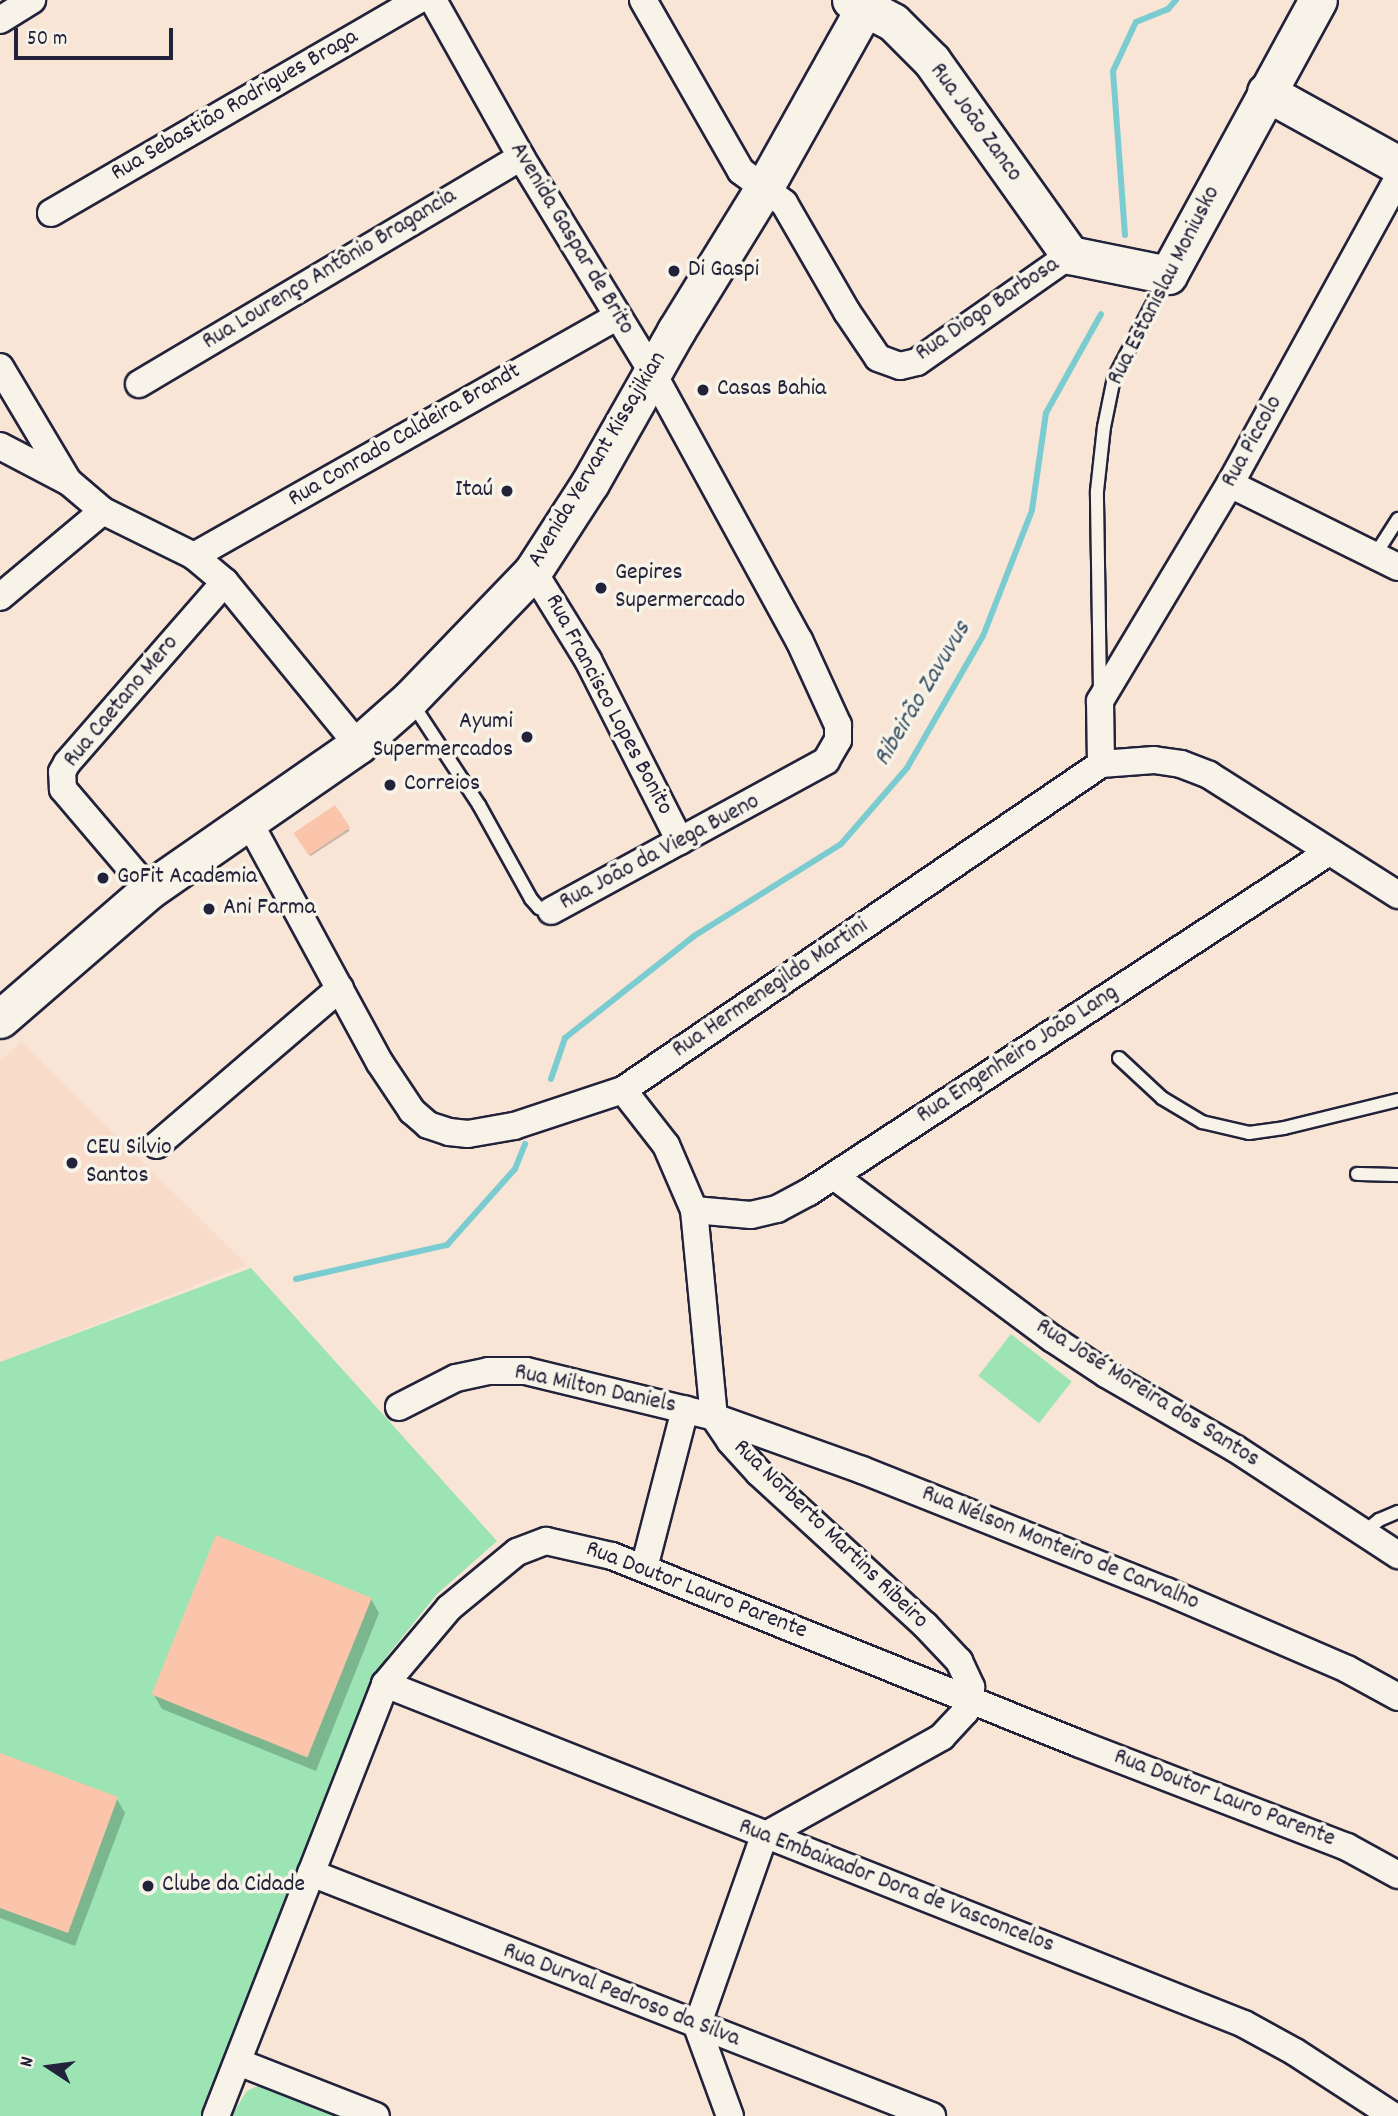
<!DOCTYPE html>
<html>
<head>
<meta charset="utf-8">
<style>
  body { margin:0 }
  #map { position:relative; width:1398px; height:2116px; overflow:hidden; background:#f8e5d6; font-family:Dekko,sans-serif }
  div>[style] { position:absolute }
  .built>* { inset:0; background:#f9dbc9 }
  .green>* { inset:0; background:#9ce4b3; transform-origin:0 0 }
  .shadow>* { inset:0; background:#0003; transform-origin:0 0 }
  .stream>* { height:6px; margin:-3px; padding:0 3px; transform-origin:3px; border-radius:3px; background:#7bccd1 }
  .building>* { inset:0; background:#fac5ab; transform-origin:0 0 }
  .roads { filter:drop-shadow(2px 0 #22223b) drop-shadow(-2px 0 #22223b) drop-shadow(0 2px #22223b) drop-shadow(0 -2px #22223b) }
  .lane>* { height:12px; margin:-6px; padding:0 6px; transform-origin:6px; border-radius:6px; background:#f7f3e8 }
  .street>* { height:26px; margin:-13px; padding:0 13px; transform-origin:13px; border-radius:13px; background:#f7f3e8 }
  .secondary>* { height:37px; margin:-18.5px; padding:0 18.5px; transform-origin:18.5px; border-radius:18.5px; background:#f7f3e8 }
  .dots>* { width:19px; height:19px; translate:-50% -50%; box-sizing:border-box; border:4px solid #f7f3e8; border-radius:50% }
  span { translate:-50% -50%; white-space:nowrap; text-align:center; line-height:1.15; -webkit-text-stroke:7px #f7f3e8; paint-order:stroke }
  .street-label { font-size:24px; color:#22223b }
  .poi-label { font-size:24px; color:#22223b }
  .left { translate:0 -50%; text-align:left }
  .right { translate:-100% -50%; text-align:right }
  .water-label { font-size:26px; color:#3d5568; font-style:italic }
  .north { position:absolute; left:14px; top:2032px; width:70px; height:70px; -webkit-text-stroke:5px #f7f3e8; paint-order:stroke; rotate:283deg; font-size:19px; font-weight:700; line-height:28px; text-align:center; color:#22223b }
  .north::after { content:''; display:block; margin:auto; width:24px; height:32px; background:#22223b; clip-path:polygon(50% 0,100% 100%,50% 72%,0 100%) }
  .scale { position:absolute; left:14px; top:28px; width:159px; height:32px; box-sizing:border-box; border:4px solid #22223b; border-top:0; padding-left:9px; font-size:21px; line-height:24px; white-space:nowrap; color:#22223b; -webkit-text-stroke:5px #f7f3e8; paint-order:stroke }
</style>
</head>
<body>
<div id="map">
  <div class="built">
    <div style="clip-path:polygon(21px 1042px,247px 1265px,0 1362px,0 1061px)"></div>
  </div>
  <div class="green">
    <div style="clip-path:polygon(251px 1268px,497px 1541px,437px 1594px,387px 1656px,207px 2116px,0 2116px,0 1362px)"></div>
    <div style="left:1011px;top:1334px;width:77px;height:53px;rotate:38deg"></div>
    <div style="clip-path:polygon(260px 2085px,273px 2088px,345px 2116px,231px 2116px,247px 2091px)"></div>
  </div>
  <div class="shadow">
    <div style="left:335px;top:808px;width:27px;height:47px;rotate:57deg"></div>
    <div style="clip-path:polygon(371px 1599px,379px 1613px,316px 1771px,162px 1709px,154px 1695px)"></div>
    <div style="clip-path:polygon(0 1755px,117px 1799px,125px 1813px,75px 1946px,0 1918px)"></div>
  </div>
  <div class="stream">
    <div style="left:1125px;top:235px;width:164px;rotate:-94.2deg"></div>
    <div style="left:1113px;top:71px;width:54px;rotate:-64.9deg"></div>
    <div style="left:1136px;top:22px;width:35px;rotate:-22deg"></div>
    <div style="left:1168px;top:9px;width:12px;rotate:-48deg"></div>
    <div style="left:551px;top:1079px;width:43px;rotate:-71.1deg"></div>
    <div style="left:565px;top:1038px;width:164px;rotate:-38.3deg"></div>
    <div style="left:694px;top:936px;width:173px;rotate:-32deg"></div>
    <div style="left:841px;top:844px;width:101px;rotate:-49deg"></div>
    <div style="left:907px;top:768px;width:152px;rotate:-60.1deg"></div>
    <div style="left:983px;top:636px;width:135px;rotate:-68.7deg"></div>
    <div style="left:1032px;top:510px;width:98px;rotate:-81.8deg"></div>
    <div style="left:1046px;top:413px;width:113px;rotate:-60.9deg"></div>
    <div style="left:296px;top:1279px;width:155px;rotate:-12.7deg"></div>
    <div style="left:447px;top:1245px;width:102px;rotate:-48.2deg"></div>
    <div style="left:515px;top:1169px;width:27px;rotate:-68deg"></div>
  </div>
  <div class="building">
    <div style="left:335px;top:805px;width:27px;height:50px;rotate:56deg"></div>
    <div style="left:216px;top:1535px;width:168px;height:172px;rotate:22deg"></div>
    <div style="clip-path:polygon(0 1753px,118px 1797px,68px 1933px,0 1908px)"></div>
  </div>
  <div class="roads">
    <div class="lane">
      <div style="left:1375px;top:555px;width:43px;rotate:-57.4deg"></div>
      <div style="left:1100px;top:691px;width:200px;rotate:-90.9deg"></div>
      <div style="left:1097px;top:491px;width:64px;rotate:-83.8deg"></div>
      <div style="left:1104px;top:427px;width:50px;rotate:-78.5deg"></div>
      <div style="left:1114px;top:378px;width:113px;rotate:-62.5deg"></div>
      <div style="left:412px;top:703px;width:122px;rotate:56.7deg"></div>
      <div style="left:479px;top:805px;width:107px;rotate:61deg"></div>
      <div style="left:531px;top:899px;width:12px;rotate:48deg"></div>
      <div style="left:539px;top:908px;width:12px;rotate:14deg"></div>
      <div style="left:1119px;top:1058px;width:59px;rotate:42.9deg"></div>
      <div style="left:1162px;top:1098px;width:47px;rotate:31deg"></div>
      <div style="left:1202px;top:1122px;width:48px;rotate:13.2deg"></div>
      <div style="left:1249px;top:1133px;width:35px;rotate:-8deg"></div>
      <div style="left:1284px;top:1128px;width:117px;rotate:-13.8deg"></div>
      <div style="left:1357px;top:1174px;width:41px;rotate:1.4deg"></div>
      <div style="left:1363px;top:1533px;width:21px;rotate:-39deg"></div>
      <div style="left:1379px;top:1520px;width:21px;rotate:-23deg"></div>
    </div>
    <div class="street">
      <div style="left:433px;top:0;width:180px;rotate:60.7deg"></div>
      <div style="left:521px;top:157px;width:252px;rotate:58.6deg"></div>
      <div style="left:652px;top:372px;width:306px;rotate:61.3deg"></div>
      <div style="left:799px;top:640px;width:94px;rotate:65.4deg"></div>
      <div style="left:838px;top:725px;width:15px;rotate:90deg"></div>
      <div style="left:838px;top:740px;width:24px;rotate:120deg"></div>
      <div style="left:826px;top:761px;width:313px;rotate:151.4deg"></div>
      <div style="left:643px;top:0;width:197px;rotate:60.2deg"></div>
      <div style="left:741px;top:171px;width:54px;rotate:36.7deg"></div>
      <div style="left:784px;top:203px;width:126px;rotate:60deg"></div>
      <div style="left:847px;top:312px;width:55px;rotate:56deg"></div>
      <div style="left:878px;top:358px;width:23px;rotate:20deg"></div>
      <div style="left:900px;top:366px;width:17px;rotate:-13deg"></div>
      <div style="left:917px;top:362px;width:187px;rotate:-35deg"></div>
      <div style="left:0;top:20px;width:38px;rotate:-32deg"></div>
      <div style="left:51px;top:213px;width:425px;rotate:-30.1deg"></div>
      <div style="left:0;top:367px;width:133px;rotate:59.2deg"></div>
      <div style="left:139px;top:384px;width:444px;rotate:-30.7deg"></div>
      <div style="left:0;top:446px;width:78px;rotate:27.6deg"></div>
      <div style="left:69px;top:482px;width:45px;rotate:40.5deg"></div>
      <div style="left:103px;top:511px;width:102px;rotate:26.3deg"></div>
      <div style="left:194px;top:556px;width:40px;rotate:40deg"></div>
      <div style="left:225px;top:582px;width:210px;rotate:50.8deg"></div>
      <div style="left:1230px;top:484px;width:187px;rotate:26.3deg"></div>
      <div style="left:194px;top:556px;width:485px;rotate:-29.5deg"></div>
      <div style="left:533px;top:571px;width:105px;rotate:58.3deg"></div>
      <div style="left:588px;top:660px;width:203px;rotate:63.1deg"></div>
      <div style="left:0;top:597px;width:134px;rotate:-39.9deg"></div>
      <div style="left:1101px;top:764px;width:63px;rotate:-90.9deg"></div>
      <div style="left:1100px;top:701px;width:253px;rotate:-59.1deg"></div>
      <div style="left:1230px;top:484px;width:349px;rotate:-61.2deg"></div>
      <div style="left:249px;top:822px;width:274px;rotate:61.5deg"></div>
      <div style="left:380px;top:1063px;width:58px;rotate:56.3deg"></div>
      <div style="left:412px;top:1111px;width:21px;rotate:41deg"></div>
      <div style="left:428px;top:1125px;width:22px;rotate:18deg"></div>
      <div style="left:449px;top:1132px;width:19px;rotate:6deg"></div>
      <div style="left:468px;top:1134px;width:47px;rotate:-9.9deg"></div>
      <div style="left:514px;top:1126px;width:115px;rotate:-18.3deg"></div>
      <div style="left:623px;top:1090px;width:579px;rotate:-34.29deg"></div>
      <div style="left:1101px;top:764px;width:53px;rotate:-4.3deg"></div>
      <div style="left:1154px;top:760px;width:27px;rotate:8deg"></div>
      <div style="left:1181px;top:764px;width:30px;rotate:21deg"></div>
      <div style="left:1209px;top:775px;width:224px;rotate:32.4deg"></div>
      <div style="left:149px;top:890px;width:133px;rotate:-130.4deg"></div>
      <div style="left:63px;top:789px;width:17px;rotate:-93deg"></div>
      <div style="left:62px;top:772px;width:10px;rotate:-61deg"></div>
      <div style="left:67px;top:763px;width:240px;rotate:-48.9deg"></div>
      <div style="left:623px;top:1090px;width:70px;rotate:52deg"></div>
      <div style="left:666px;top:1145px;width:71px;rotate:66.7deg"></div>
      <div style="left:694px;top:1210px;width:208px;rotate:84.5deg"></div>
      <div style="left:714px;top:1417px;width:29px;rotate:56deg"></div>
      <div style="left:730px;top:1441px;width:43px;rotate:47.8deg"></div>
      <div style="left:759px;top:1473px;width:225px;rotate:42.5deg"></div>
      <div style="left:925px;top:1625px;width:50px;rotate:46.6deg"></div>
      <div style="left:959px;top:1661px;width:29px;rotate:65deg"></div>
      <div style="left:971px;top:1687px;width:12px;rotate:90deg"></div>
      <div style="left:971px;top:1699px;width:14px;rotate:115deg"></div>
      <div style="left:965px;top:1712px;width:34px;rotate:133deg"></div>
      <div style="left:942px;top:1737px;width:204px;rotate:150.9deg"></div>
      <div style="left:764px;top:1836px;width:201px;rotate:109.4deg"></div>
      <div style="left:697px;top:2026px;width:96px;rotate:69.9deg"></div>
      <div style="left:157px;top:1145px;width:241px;rotate:-40.6deg"></div>
      <div style="left:834px;top:1176px;width:273px;rotate:36.7deg"></div>
      <div style="left:1053px;top:1339px;width:64px;rotate:33.4deg"></div>
      <div style="left:1106px;top:1374px;width:150px;rotate:30deg"></div>
      <div style="left:1236px;top:1449px;width:194px;rotate:33.2deg"></div>
      <div style="left:694px;top:1210px;width:57px;rotate:5deg"></div>
      <div style="left:751px;top:1215px;width:27px;rotate:-13deg"></div>
      <div style="left:777px;top:1209px;width:36px;rotate:-28deg"></div>
      <div style="left:809px;top:1192px;width:621px;rotate:-33.18deg"></div>
      <div style="left:399px;top:1407px;width:64px;rotate:-27deg"></div>
      <div style="left:456px;top:1378px;width:33px;rotate:-12deg"></div>
      <div style="left:488px;top:1371px;width:38px"></div>
      <div style="left:526px;top:1371px;width:194px;rotate:13.7deg"></div>
      <div style="left:714px;top:1417px;width:157px;rotate:19.7deg"></div>
      <div style="left:862px;top:1470px;width:327px;rotate:21.7deg"></div>
      <div style="left:1166px;top:1591px;width:197px;rotate:23.3deg"></div>
      <div style="left:1347px;top:1669px;width:58px;rotate:28.8deg"></div>
      <div style="left:644px;top:1568px;width:164px;rotate:-75.5deg"></div>
      <div style="left:385px;top:1684px;width:924px;rotate:21.59deg"></div>
      <div style="left:1244px;top:2024px;width:58px;rotate:28.8deg"></div>
      <div style="left:1295px;top:2052px;width:117px;rotate:33.1deg"></div>
      <div style="left:311px;top:1873px;width:667px;rotate:21.37deg"></div>
      <div style="left:238px;top:2062px;width:148px;rotate:21.4deg"></div>
      <div style="left:216px;top:2116px;width:464px;rotate:-68.6deg"></div>
      <div style="left:385px;top:1684px;width:99px;rotate:-49.9deg"></div>
      <div style="left:449px;top:1608px;width:88px;rotate:-39.5deg"></div>
      <div style="left:517px;top:1552px;width:31px;rotate:-21deg"></div>
      <div style="left:546px;top:1541px;width:68px;rotate:12.8deg"></div>
      <div style="left:612px;top:1556px;width:504px;rotate:21.89deg"></div>
      <div style="left:1080px;top:1744px;width:286px;rotate:21.1deg"></div>
      <div style="left:1347px;top:1847px;width:58px;rotate:28.8deg"></div>
    </div>
    <div class="secondary">
      <div style="left:851px;top:0;width:47px;rotate:27.6deg"></div>
      <div style="left:893px;top:22px;width:55px;rotate:45deg"></div>
      <div style="left:932px;top:61px;width:238px;rotate:54.6deg"></div>
      <div style="left:1070px;top:255px;width:100px;rotate:11.5deg"></div>
      <div style="left:1168px;top:275px;width:313px;rotate:-61.4deg"></div>
      <div style="left:1266px;top:92px;width:151px;rotate:28.9deg"></div>
      <div style="left:0;top:1019px;width:197px;rotate:-40.9deg"></div>
      <div style="left:149px;top:890px;width:254px;rotate:-34.8deg"></div>
      <div style="left:358px;top:745px;width:69px;rotate:-41.5deg"></div>
      <div style="left:410px;top:699px;width:178px;rotate:-46.1deg"></div>
      <div style="left:533px;top:571px;width:105px;rotate:-57.1deg"></div>
      <div style="left:590px;top:483px;width:175px;rotate:-60.5deg"></div>
      <div style="left:676px;top:331px;width:168px;rotate:-58.4deg"></div>
      <div style="left:764px;top:188px;width:215px;rotate:-60.8deg"></div>
    </div>
  </div>
  <div class="dots">
    <div style="left:674px;top:271px;background:#22223b"></div>
    <div style="left:703px;top:390px;background:#22223b"></div>
    <div style="left:507px;top:491px;background:#22223b"></div>
    <div style="left:601px;top:588px;background:#22223b"></div>
    <div style="left:527px;top:737px;background:#22223b"></div>
    <div style="left:390px;top:785px;background:#22223b"></div>
    <div style="left:103px;top:878px;background:#22223b"></div>
    <div style="left:209px;top:909px;background:#22223b"></div>
    <div style="left:72px;top:1163px;background:#22223b"></div>
    <div style="left:148px;top:1886px;background:#22223b"></div>
  </div>
  <div class="street-label">
    <span style="left:235px;top:106px;rotate:-30deg">Rua Sebastião Rodrigues Braga</span>
    <span style="left:975px;top:123px;rotate:54deg">Rua João Zanco</span>
    <span style="left:571px;top:239px;rotate:59deg">Avenida Gaspar de Brito</span>
    <span style="left:330px;top:270px;rotate:-31deg">Rua Lourenço Antônio Bragancia</span>
    <span style="left:1165px;top:286px;rotate:-63deg">Rua Estanislau Moniusko</span>
    <span style="left:988px;top:310px;rotate:-34deg">Rua Diogo Barbosa</span>
    <span style="left:405px;top:436px;rotate:-30deg">Rua Conrado Caldeira Brandt</span>
    <span style="left:1253px;top:442px;rotate:-61deg">Rua Piccolo</span>
    <span style="left:598px;top:460px;rotate:-59deg">Avenida Yervant Kissajikian</span>
    <span style="left:122px;top:702px;rotate:-50deg">Rua Caetano Mero</span>
    <span style="left:608px;top:705px;rotate:62deg">Rua Francisco Lopes Bonito</span>
    <span style="left:660px;top:853px;rotate:-28deg">Rua João da Viega Bueno</span>
    <span style="left:771px;top:989px;rotate:-34deg">Rua Hermenegildo Martini</span>
    <span style="left:1018px;top:1055px;rotate:-33deg">Rua Engenheiro João Lang</span>
    <span style="left:595px;top:1390px;rotate:12deg">Rua Milton Daniels</span>
    <span style="left:1147px;top:1394px;rotate:32deg">Rua José Moreira dos Santos</span>
    <span style="left:830px;top:1535px;rotate:44deg">Rua Norberto Martins Ribeiro</span>
    <span style="left:1060px;top:1549px;rotate:22deg">Rua Nélson Monteiro de Carvalho</span>
    <span style="left:696px;top:1591px;rotate:21deg">Rua Doutor Lauro Parente</span>
    <span style="left:1224px;top:1799px;rotate:21deg">Rua Doutor Lauro Parente</span>
    <span style="left:896px;top:1887px;rotate:21deg">Rua Embaixador Dora de Vasconcelos</span>
    <span style="left:621px;top:1996px;rotate:21deg">Rua Durval Pedroso da Silva</span>
  </div>
  <div class="poi-label">
    <span class="left" style="left:688px;top:271px">Di Gaspi</span>
    <span class="left" style="left:717px;top:390px">Casas Bahia</span>
    <span class="right" style="left:493px;top:491px">Itaú</span>
    <span class="left" style="left:615px;top:588px">Gepires<br>Supermercado</span>
    <span class="right" style="left:513px;top:737px">Ayumi<br>Supermercados</span>
    <span class="left" style="left:404px;top:785px">Correios</span>
    <span class="left" style="left:117px;top:878px">GoFit Academia</span>
    <span class="left" style="left:223px;top:909px">Ani Farma</span>
    <span class="left" style="left:86px;top:1163px">CEU Silvio<br>Santos</span>
    <span class="left" style="left:162px;top:1886px">Clube da Cidade</span>
  </div>
  <div class="water-label">
    <span style="left:923px;top:694px;rotate:-59deg">Ribeirão Zavuvus</span>
  </div>
  <div class="north">N</div>
  <div class="scale">50 m</div>
</div>
</body>
</html>
